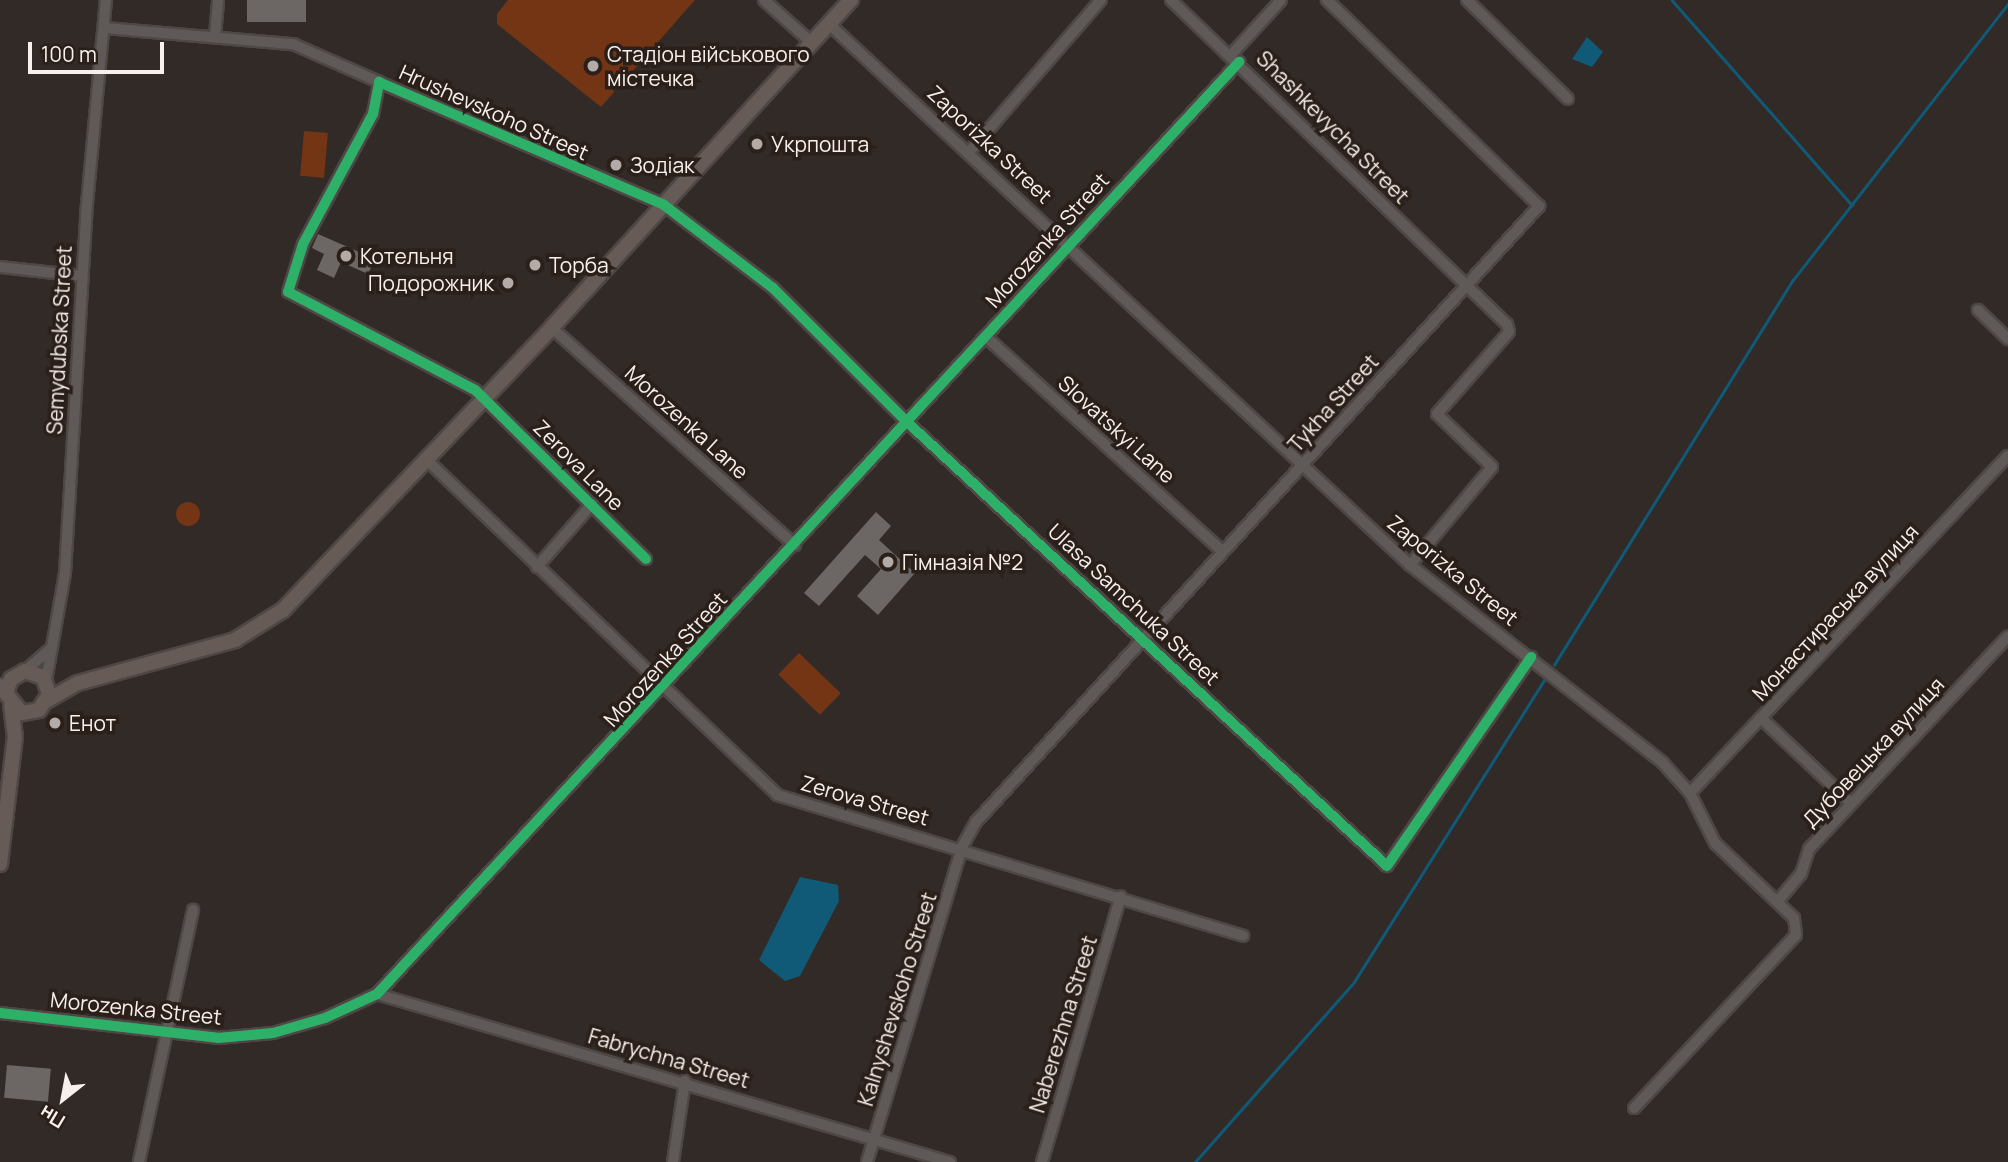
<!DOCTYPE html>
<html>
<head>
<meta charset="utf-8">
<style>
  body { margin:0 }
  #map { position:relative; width:2008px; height:1162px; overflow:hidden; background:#312a27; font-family:Manrope,sans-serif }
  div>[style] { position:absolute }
  .green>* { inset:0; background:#733514; transform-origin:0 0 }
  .round { border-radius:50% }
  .water>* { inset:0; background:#105977 }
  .stream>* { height:2.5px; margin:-1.25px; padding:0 1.25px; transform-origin:1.25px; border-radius:1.25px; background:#105977 }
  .building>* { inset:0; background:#6c6664; transform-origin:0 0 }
  .roads { filter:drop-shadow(2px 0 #4e4745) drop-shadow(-2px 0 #4e4745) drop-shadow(0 2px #4e4745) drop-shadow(0 -2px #4e4745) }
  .minor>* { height:10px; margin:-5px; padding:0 5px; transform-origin:5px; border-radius:5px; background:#5f5a57 }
  .major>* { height:14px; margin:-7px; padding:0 7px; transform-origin:7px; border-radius:7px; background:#665b56 }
  .cycleway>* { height:10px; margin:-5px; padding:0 5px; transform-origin:5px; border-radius:5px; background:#2db169 }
  .dots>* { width:19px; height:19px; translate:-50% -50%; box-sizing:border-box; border:4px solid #2b1f1a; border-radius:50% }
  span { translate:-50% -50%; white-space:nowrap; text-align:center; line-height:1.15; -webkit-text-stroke:7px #2b1f1a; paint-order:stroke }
  .poi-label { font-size:21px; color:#f8f0ec }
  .left { translate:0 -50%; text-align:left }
  .right { translate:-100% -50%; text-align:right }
  .street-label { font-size:21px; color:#f8f0ec }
  .north { position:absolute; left:28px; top:1064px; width:70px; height:70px; -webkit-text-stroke:5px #2b1f1a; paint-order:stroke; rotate:211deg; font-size:19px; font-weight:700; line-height:28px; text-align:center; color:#f8f0ec }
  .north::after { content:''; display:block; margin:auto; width:24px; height:32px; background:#f8f0ec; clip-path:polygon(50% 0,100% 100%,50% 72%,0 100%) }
  .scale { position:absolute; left:28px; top:42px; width:136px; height:32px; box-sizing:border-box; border:4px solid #f8f0ec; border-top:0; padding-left:9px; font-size:21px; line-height:24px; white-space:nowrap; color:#f8f0ec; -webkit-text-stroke:5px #2b1f1a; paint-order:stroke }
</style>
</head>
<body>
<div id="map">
  <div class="green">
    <div style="clip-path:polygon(508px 0,695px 0,601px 107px,497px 24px,497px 14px)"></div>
    <div style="left:304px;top:131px;width:24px;height:45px;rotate:5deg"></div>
    <div class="round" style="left:176px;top:502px;width:24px;height:24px"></div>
    <div style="left:799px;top:653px;width:58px;height:30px;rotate:44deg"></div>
  </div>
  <div class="water">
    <div style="clip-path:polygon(1587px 37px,1603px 52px,1592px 67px,1572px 59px)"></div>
    <div style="clip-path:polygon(800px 877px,838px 885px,839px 901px,800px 976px,785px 981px,759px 960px)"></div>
  </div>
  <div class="stream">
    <div style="left:1672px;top:0;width:273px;rotate:48.7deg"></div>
    <div style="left:1554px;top:665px;width:453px;rotate:-58.2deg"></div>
    <div style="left:1793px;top:280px;width:350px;rotate:-52.1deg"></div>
    <div style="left:1195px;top:1162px;width:240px;rotate:-48.5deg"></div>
    <div style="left:1354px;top:982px;width:360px;rotate:-57.8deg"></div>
  </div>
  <div class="building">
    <div style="left:247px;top:0;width:59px;height:22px"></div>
    <div style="clip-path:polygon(318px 234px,375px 259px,368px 274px,341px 262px,334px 278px,317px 270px,324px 254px,312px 248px)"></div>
    <div style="clip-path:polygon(876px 512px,891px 526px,879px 540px,915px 573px,878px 615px,857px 596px,881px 569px,865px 555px,819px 606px,804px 593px)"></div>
    <div style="left:7px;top:1065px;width:44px;height:33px;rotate:5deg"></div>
  </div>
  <div class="roads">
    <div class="minor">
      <div style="left:764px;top:0;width:64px;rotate:41.9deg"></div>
      <div style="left:1171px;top:0;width:467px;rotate:44deg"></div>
      <div style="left:1507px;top:324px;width:8px;rotate:76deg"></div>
      <div style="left:1509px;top:332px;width:109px;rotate:131.3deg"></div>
      <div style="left:1437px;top:414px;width:76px;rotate:43.9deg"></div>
      <div style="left:1492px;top:467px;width:128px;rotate:129.9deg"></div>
      <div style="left:1467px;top:0;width:141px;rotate:44.4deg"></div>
      <div style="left:829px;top:24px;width:794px;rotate:42.96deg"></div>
      <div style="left:1410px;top:565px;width:321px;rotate:38deg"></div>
      <div style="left:1663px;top:763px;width:40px;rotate:48deg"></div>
      <div style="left:1690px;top:793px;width:56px;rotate:63.4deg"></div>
      <div style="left:1715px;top:843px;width:109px;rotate:43.5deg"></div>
      <div style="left:1794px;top:918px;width:17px;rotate:83deg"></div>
      <div style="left:1796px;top:935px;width:237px;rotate:133.1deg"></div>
      <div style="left:105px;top:28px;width:189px;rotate:4.9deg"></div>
      <div style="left:293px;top:44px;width:94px;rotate:23.8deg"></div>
      <div style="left:215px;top:36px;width:36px;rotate:-85deg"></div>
      <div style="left:1231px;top:55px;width:74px;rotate:-47.7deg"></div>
      <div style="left:970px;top:151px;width:200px;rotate:-49.1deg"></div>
      <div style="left:0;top:267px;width:82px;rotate:6.3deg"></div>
      <div style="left:1978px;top:310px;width:42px;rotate:44deg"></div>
      <div style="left:552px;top:328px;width:326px;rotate:41.8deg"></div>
      <div style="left:985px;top:336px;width:320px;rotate:42.2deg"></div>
      <div style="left:428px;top:461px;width:483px;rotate:43.7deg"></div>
      <div style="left:777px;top:795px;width:487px;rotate:16.8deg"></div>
      <div style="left:646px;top:559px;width:240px;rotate:-135.3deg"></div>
      <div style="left:475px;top:390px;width:211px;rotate:-152.3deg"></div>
      <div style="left:288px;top:292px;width:50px;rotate:-72.6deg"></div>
      <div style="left:303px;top:244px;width:148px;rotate:-61.7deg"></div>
      <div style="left:373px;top:114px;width:33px;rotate:-79deg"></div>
      <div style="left:379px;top:82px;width:310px;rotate:23.3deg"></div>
      <div style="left:664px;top:205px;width:137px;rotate:37.3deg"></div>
      <div style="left:773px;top:288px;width:188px;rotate:45deg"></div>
      <div style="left:906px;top:421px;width:655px;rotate:42.77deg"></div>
      <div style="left:1387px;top:866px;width:254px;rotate:-55.4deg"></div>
      <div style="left:537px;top:567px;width:84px;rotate:-48.9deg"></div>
      <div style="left:25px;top:671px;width:32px;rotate:-41deg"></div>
      <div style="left:46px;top:681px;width:110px;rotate:-80deg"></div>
      <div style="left:65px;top:573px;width:359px;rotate:-86.6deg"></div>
      <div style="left:86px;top:215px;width:216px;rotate:-84.7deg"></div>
      <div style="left:1761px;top:718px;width:124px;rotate:43.4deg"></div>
      <div style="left:1690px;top:793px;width:463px;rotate:-46.7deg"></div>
      <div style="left:1778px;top:901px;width:35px;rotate:-50deg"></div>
      <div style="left:1801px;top:874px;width:26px;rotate:-72deg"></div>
      <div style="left:1809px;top:849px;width:291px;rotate:-46.9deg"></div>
      <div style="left:377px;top:994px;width:597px;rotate:16.34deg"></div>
      <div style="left:0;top:1013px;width:219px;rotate:6.5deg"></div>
      <div style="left:218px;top:1038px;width:55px;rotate:-5.2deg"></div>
      <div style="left:273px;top:1033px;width:54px;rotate:-16.1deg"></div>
      <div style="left:325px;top:1018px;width:57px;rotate:-24.8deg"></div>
      <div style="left:377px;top:994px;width:1270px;rotate:-47.23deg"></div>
      <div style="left:139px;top:1162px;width:258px;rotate:-77.9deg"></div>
      <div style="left:673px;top:1162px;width:82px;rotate:-81.6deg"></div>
      <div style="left:867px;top:1162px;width:329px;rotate:-73.2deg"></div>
      <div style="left:962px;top:847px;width:29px;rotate:-61deg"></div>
      <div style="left:976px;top:822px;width:835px;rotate:-47.57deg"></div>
      <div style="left:1539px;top:206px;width:296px;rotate:-135.8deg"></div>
      <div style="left:1042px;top:1162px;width:277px;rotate:-73.5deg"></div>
    </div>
    <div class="major">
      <div style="left:0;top:686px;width:35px;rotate:51deg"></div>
      <div style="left:22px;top:713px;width:17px;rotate:-10deg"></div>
      <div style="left:39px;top:710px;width:19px;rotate:-58deg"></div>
      <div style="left:49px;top:694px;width:18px;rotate:-109deg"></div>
      <div style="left:43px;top:677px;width:19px;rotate:-162deg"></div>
      <div style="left:25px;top:671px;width:16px;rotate:150deg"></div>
      <div style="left:11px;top:679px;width:15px;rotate:110deg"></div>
      <div style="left:48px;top:700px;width:34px;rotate:-30deg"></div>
      <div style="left:78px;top:683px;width:163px;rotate:-15.3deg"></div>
      <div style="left:235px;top:640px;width:57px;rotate:-32deg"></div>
      <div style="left:283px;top:610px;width:392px;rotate:-46.4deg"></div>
      <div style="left:553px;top:326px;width:442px;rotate:-47.6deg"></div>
      <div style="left:0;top:864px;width:128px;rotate:-83.3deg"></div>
      <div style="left:15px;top:737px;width:32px;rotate:-97deg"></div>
    </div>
  </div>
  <div class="cycleway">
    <div style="left:646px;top:559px;width:240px;rotate:-135.3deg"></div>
    <div style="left:475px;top:390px;width:211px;rotate:-152.3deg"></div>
    <div style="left:288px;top:292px;width:50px;rotate:-72.6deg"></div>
    <div style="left:303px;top:244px;width:148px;rotate:-61.7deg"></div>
    <div style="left:373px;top:114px;width:33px;rotate:-79deg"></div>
    <div style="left:379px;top:82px;width:310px;rotate:23.3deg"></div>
    <div style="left:664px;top:205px;width:137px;rotate:37.3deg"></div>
    <div style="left:773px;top:288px;width:188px;rotate:45deg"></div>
    <div style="left:906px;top:421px;width:655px;rotate:42.77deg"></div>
    <div style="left:1387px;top:866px;width:254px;rotate:-55.4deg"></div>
    <div style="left:0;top:1013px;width:219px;rotate:6.5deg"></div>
    <div style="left:218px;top:1038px;width:55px;rotate:-5.2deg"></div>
    <div style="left:273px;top:1033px;width:54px;rotate:-16.1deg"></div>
    <div style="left:325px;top:1018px;width:57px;rotate:-24.8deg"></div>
    <div style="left:377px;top:994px;width:1270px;rotate:-47.23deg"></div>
  </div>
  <div class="dots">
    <div style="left:593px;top:66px;background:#b2aba7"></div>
    <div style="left:757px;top:144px;background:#b2aba7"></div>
    <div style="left:616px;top:165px;background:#b2aba7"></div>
    <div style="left:346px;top:256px;background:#b2aba7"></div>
    <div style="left:535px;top:265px;background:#b2aba7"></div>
    <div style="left:508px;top:283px;background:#b2aba7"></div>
    <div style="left:888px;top:562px;background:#b2aba7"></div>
    <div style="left:55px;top:723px;background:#b2aba7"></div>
  </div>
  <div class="poi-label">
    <span class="left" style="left:607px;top:66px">Стадіон військового<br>містечка</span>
    <span class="left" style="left:771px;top:144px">Укрпошта</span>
    <span class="left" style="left:630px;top:165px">Зодіак</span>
    <span class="left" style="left:360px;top:256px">Котельня</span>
    <span class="left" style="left:549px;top:265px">Торба</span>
    <span class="right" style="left:494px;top:283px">Подорожник</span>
    <span class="left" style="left:902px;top:562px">Гімназія №2</span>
    <span class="left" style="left:69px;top:723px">Енот</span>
  </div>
  <div class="street-label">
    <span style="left:494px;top:112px;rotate:24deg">Hrushevskoho Street</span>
    <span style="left:1333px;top:127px;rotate:45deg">Shashkevycha Street</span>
    <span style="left:990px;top:144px;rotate:43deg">Zaporizka Street</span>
    <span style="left:1047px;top:240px;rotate:-48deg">Morozenka Street</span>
    <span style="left:59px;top:340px;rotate:-87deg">Semydubska Street</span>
    <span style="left:1333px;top:403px;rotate:-48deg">Tykha Street</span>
    <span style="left:687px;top:422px;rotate:42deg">Morozenka Lane</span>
    <span style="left:1117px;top:429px;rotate:42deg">Slovatskyi Lane</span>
    <span style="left:579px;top:465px;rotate:45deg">Zerova Lane</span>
    <span style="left:1453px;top:570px;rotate:39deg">Zaporizka Street</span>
    <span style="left:1134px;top:604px;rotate:43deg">Ulasa Samchuka Street</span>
    <span style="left:1835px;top:612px;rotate:-47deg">Монастираська вулиця</span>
    <span style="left:665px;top:659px;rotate:-48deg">Morozenka Street</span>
    <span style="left:1873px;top:752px;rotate:-47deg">Дубовецька вулиця</span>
    <span style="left:865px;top:800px;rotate:16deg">Zerova Street</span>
    <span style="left:897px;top:999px;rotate:-73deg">Kalnyshevskoho Street</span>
    <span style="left:136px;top:1008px;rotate:6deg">Morozenka Street</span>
    <span style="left:1063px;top:1024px;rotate:-73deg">Naberezhna Street</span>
    <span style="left:669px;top:1058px;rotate:16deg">Fabrychna Street</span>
  </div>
  <div class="north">Пн</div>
  <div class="scale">100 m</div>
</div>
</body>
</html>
